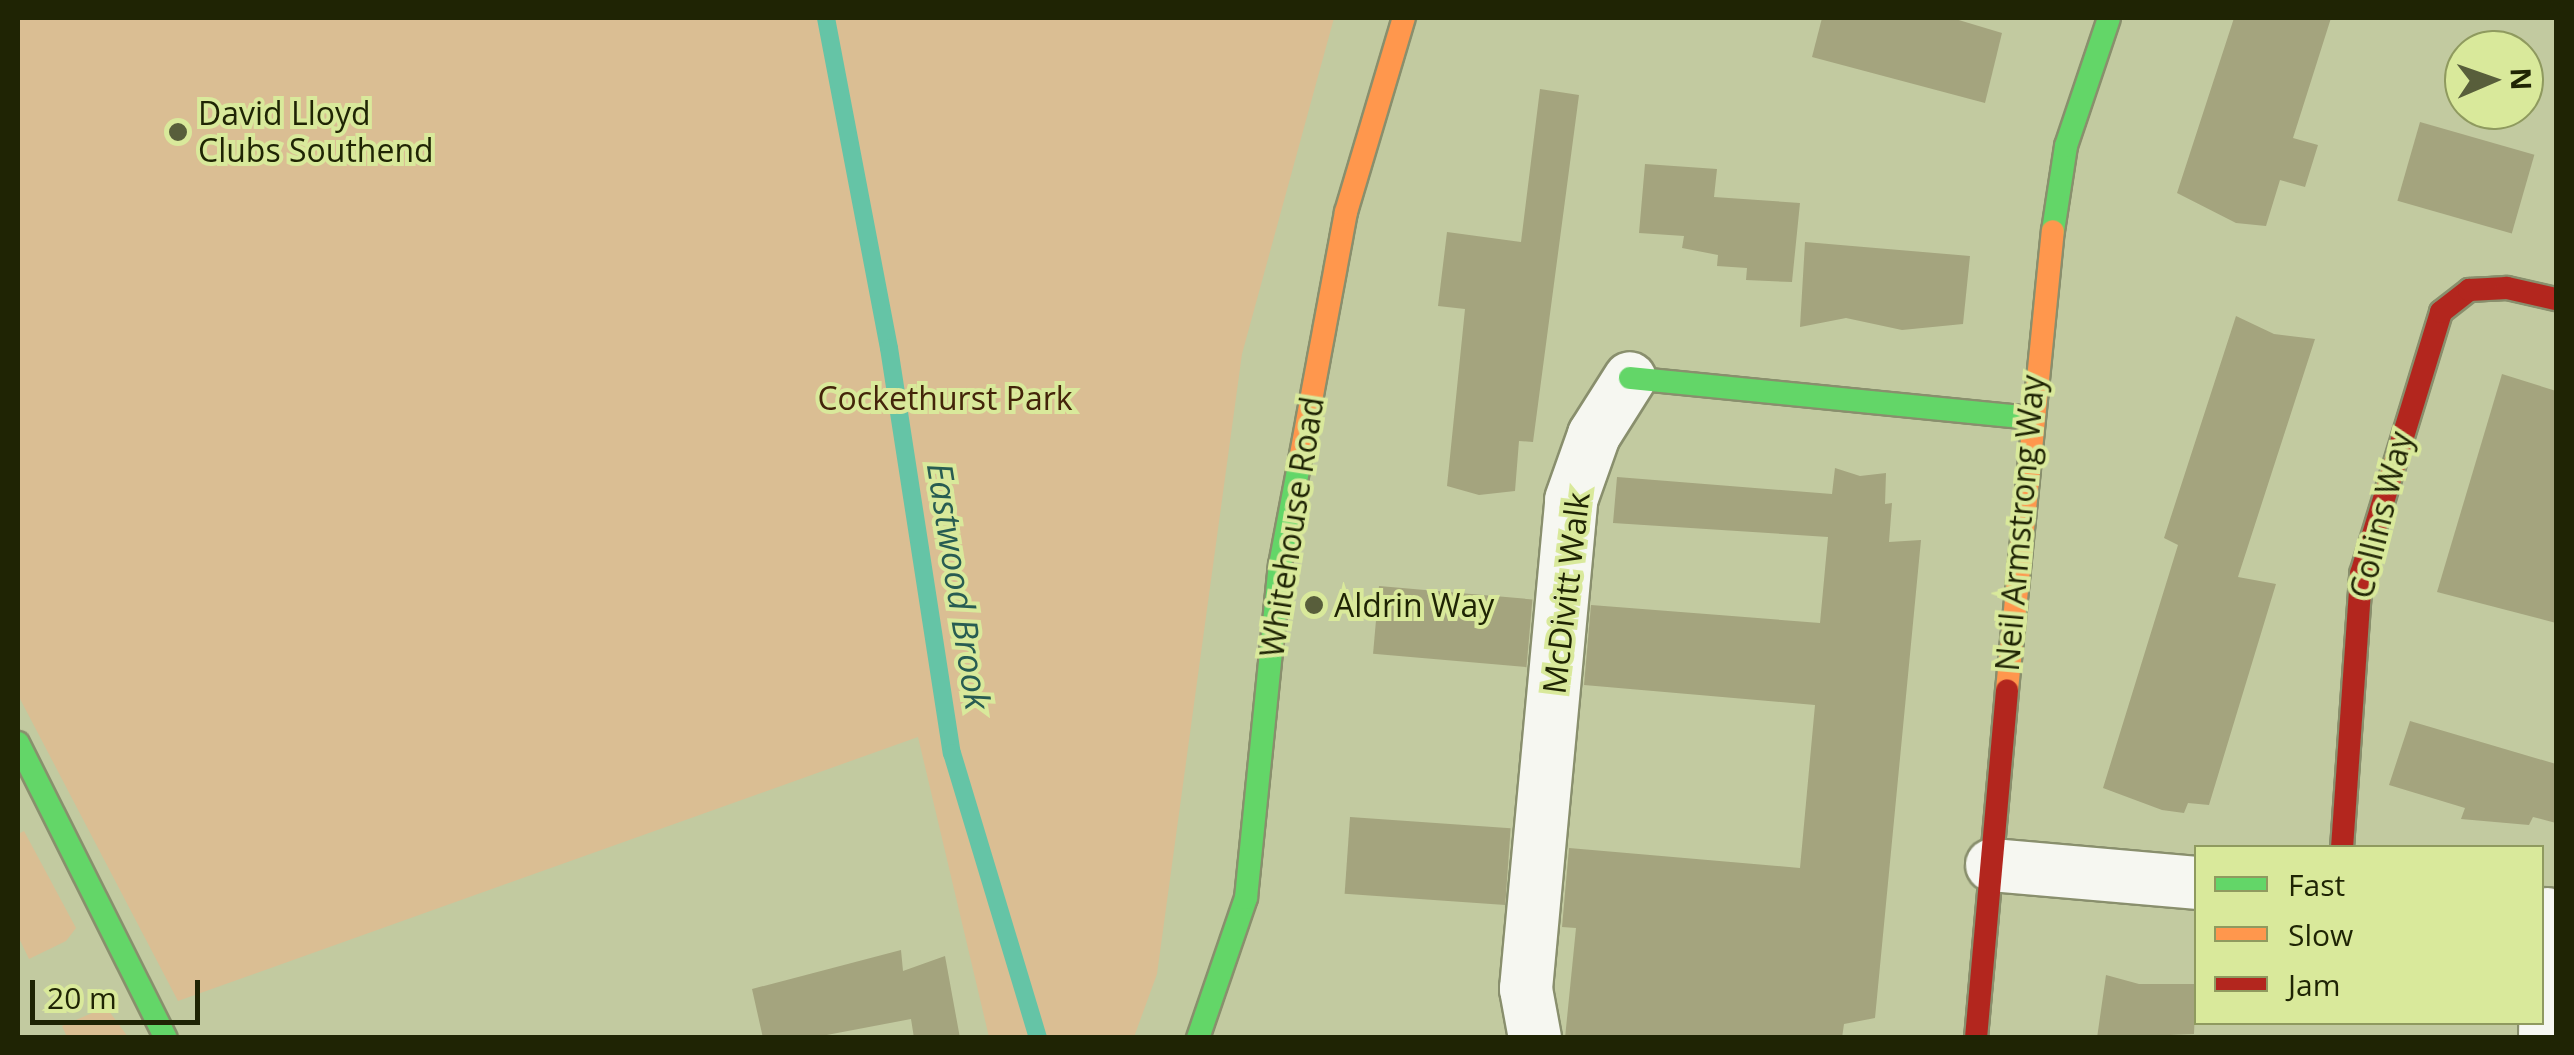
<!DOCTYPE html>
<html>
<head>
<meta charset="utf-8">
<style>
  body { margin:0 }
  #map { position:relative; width:2574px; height:1055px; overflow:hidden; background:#c2caa0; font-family:"Open Sans",sans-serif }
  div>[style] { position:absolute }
  .green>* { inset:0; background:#dabe93 }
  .stream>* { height:18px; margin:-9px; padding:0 9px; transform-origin:9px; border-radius:9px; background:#65c4a6 }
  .building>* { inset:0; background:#a4a47e; transform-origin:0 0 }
  .roads { filter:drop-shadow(2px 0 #898f6d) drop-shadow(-2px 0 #898f6d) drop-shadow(0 2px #898f6d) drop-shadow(0 -2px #898f6d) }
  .street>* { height:52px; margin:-26px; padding:0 26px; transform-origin:26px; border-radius:26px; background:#f6f7f1 }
  .fast>* { height:22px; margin:-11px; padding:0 11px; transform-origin:11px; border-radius:11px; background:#63d668 }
  .slow>* { height:22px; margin:-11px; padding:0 11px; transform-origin:11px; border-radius:11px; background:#ff974d }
  .jam>* { height:22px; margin:-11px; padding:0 11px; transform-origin:11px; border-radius:11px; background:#b3261e }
  .dots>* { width:28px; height:28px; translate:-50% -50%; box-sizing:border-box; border:5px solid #d9e99b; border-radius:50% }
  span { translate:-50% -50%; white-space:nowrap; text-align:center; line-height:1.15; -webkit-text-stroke:8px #d9e99b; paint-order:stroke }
  .poi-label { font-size:32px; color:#1f2404 }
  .left { translate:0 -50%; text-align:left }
  .park-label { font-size:32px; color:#43240a }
  .street-label { font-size:32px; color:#1f2404 }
  .water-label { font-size:35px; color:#285c52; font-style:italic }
  .frame { position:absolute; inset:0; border:20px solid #1f2404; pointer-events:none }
  .legend { position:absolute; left:2194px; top:845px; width:350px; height:180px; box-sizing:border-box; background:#d9e99b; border:2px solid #8f9a5f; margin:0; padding:12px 18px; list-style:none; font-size:30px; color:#1f2404 }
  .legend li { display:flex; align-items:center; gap:20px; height:50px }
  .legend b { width:50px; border:2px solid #8f9a5f }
  .north { position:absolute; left:2444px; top:30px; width:100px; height:100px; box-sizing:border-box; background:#d9e99b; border:2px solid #8f9a5f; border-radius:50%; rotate:88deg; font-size:28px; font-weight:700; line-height:40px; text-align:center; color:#1f2404 }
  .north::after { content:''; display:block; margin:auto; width:35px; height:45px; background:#585e3b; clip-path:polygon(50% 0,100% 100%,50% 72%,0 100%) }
  .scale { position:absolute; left:30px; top:980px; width:170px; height:45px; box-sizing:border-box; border:5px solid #1f2404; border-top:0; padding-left:12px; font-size:30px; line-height:35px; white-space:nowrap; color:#1f2404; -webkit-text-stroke:8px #d9e99b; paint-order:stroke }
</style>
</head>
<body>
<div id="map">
  <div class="green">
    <div style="clip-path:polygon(18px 18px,1334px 18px,1242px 354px,1157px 974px,1134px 1037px,989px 1037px,918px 737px,178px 1001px,18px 695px)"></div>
    <div style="clip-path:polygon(24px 831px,76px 928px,66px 941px,29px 959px,18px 936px,18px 834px)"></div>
    <div style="clip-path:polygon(106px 1007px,128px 1037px,67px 1037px,62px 1026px)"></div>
  </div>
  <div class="stream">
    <div style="left:826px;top:18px;width:336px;rotate:79.2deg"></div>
    <div style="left:889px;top:348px;width:410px;rotate:81.2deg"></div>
    <div style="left:952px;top:753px;width:298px;rotate:73.2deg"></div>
  </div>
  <div class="building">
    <div style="clip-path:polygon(1822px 18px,1952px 18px,2002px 33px,1985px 103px,1812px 57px)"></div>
    <div style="clip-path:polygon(2234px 18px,2331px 18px,2293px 138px,2318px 145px,2305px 187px,2280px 180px,2266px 226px,2236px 223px,2177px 193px)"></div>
    <div style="clip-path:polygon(1540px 89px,1579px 95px,1533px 442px,1519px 441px,1515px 491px,1479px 495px,1447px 486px,1465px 309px,1438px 306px,1447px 232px,1521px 242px)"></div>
    <div style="left:2420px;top:122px;width:119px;height:82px;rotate:16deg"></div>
    <div style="clip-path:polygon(1645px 164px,1717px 169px,1714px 197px,1800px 203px,1792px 282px,1746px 280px,1747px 268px,1717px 266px,1718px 255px,1682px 248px,1684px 236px,1639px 233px)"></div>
    <div style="clip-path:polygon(1805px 242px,1970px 256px,1963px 324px,1902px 330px,1846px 318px,1800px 327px)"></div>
    <div style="clip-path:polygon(2236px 316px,2274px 334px,2315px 339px,2238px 577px,2276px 584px,2209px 805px,2188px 803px,2184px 813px,2162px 810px,2103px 788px,2178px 545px,2164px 538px)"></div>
    <div style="clip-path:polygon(2502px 374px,2556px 391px,2556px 623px,2437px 592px)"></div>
    <div style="clip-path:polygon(1835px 468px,1860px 476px,1886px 473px,1885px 504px,1892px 503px,1889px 542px,1921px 540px,1875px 1018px,1844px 1024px,1842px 1038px,1565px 1038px,1576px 928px,1562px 927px,1569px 848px,1800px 868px,1815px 705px,1584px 685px,1591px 605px,1820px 623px,1828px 537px,1613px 523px,1617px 477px,1832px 494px)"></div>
    <div style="left:1379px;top:586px;width:154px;height:68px;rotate:5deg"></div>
    <div style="clip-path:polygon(2410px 721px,2556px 764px,2556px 823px,2533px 817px,2529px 825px,2461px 819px,2465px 808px,2389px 785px)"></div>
    <div style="left:1350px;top:817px;width:161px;height:77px;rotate:4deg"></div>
    <div style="clip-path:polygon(901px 950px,903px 971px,945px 956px,960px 1038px,914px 1038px,911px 1019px,811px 1038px,763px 1038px,752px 989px)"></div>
    <div style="clip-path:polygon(2106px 975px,2139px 984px,2196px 984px,2194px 1034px,2097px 1038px)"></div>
  </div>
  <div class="roads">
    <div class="street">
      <div style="left:1992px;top:865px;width:205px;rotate:5deg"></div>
      <div style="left:1535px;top:1038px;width:50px;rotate:-100.4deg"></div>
      <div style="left:1526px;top:989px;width:491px;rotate:-84.7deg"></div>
      <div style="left:1571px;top:500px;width:69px;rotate:-70.5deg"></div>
      <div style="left:1594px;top:435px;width:67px;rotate:-57.7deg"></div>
      <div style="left:2545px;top:1038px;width:124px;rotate:-89.1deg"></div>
    </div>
    <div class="fast">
      <div style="left:2053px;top:231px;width:86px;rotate:-81.3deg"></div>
      <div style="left:2066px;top:146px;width:135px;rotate:-71.4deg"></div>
      <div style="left:1630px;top:378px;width:400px;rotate:5.7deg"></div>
      <div style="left:18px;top:743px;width:330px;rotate:63.4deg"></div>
      <div style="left:1198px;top:1038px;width:148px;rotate:-71.1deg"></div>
      <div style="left:1246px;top:898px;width:335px;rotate:-84.2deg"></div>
      <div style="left:1280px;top:565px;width:107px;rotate:-79.2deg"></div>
    </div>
    <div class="slow">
      <div style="left:1300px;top:460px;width:252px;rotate:-79.5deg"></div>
      <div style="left:1346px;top:212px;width:202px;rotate:-73.4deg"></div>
      <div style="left:2007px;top:690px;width:461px;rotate:-84.3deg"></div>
    </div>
    <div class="jam">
      <div style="left:2342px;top:848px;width:275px;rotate:-86deg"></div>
      <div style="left:2361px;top:574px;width:274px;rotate:-73deg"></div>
      <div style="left:2441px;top:312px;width:36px;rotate:-38deg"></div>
      <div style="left:2469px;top:290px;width:38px;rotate:-3deg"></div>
      <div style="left:2507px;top:288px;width:50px;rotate:12.7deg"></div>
      <div style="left:1976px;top:1038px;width:349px;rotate:-84.9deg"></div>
    </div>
  </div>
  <div class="dots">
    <div style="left:178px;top:132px;background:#585e3b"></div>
    <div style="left:1314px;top:605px;background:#585e3b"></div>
  </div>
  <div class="poi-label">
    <span class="left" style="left:198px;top:132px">David Lloyd<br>Clubs Southend</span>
    <span class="left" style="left:1334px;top:605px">Aldrin Way</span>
  </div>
  <div class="park-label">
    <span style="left:945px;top:398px">Cockethurst Park</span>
  </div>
  <div class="street-label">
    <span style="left:2381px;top:515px;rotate:-76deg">Collins Way</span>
    <span style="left:2020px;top:523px;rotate:-85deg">Neil Armstrong Way</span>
    <span style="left:1292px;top:527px;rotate:-81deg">Whitehouse Road</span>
    <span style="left:1566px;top:593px;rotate:-83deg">McDivitt Walk</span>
  </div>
  <div class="water-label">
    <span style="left:959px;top:586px;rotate:81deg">Eastwood Brook</span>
  </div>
  <div class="frame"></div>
  <ul class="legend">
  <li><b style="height:12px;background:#63d668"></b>Fast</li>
  <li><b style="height:12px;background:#ff974d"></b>Slow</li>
  <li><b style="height:12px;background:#b3261e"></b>Jam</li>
  </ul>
  <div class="north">N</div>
  <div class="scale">20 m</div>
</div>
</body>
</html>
